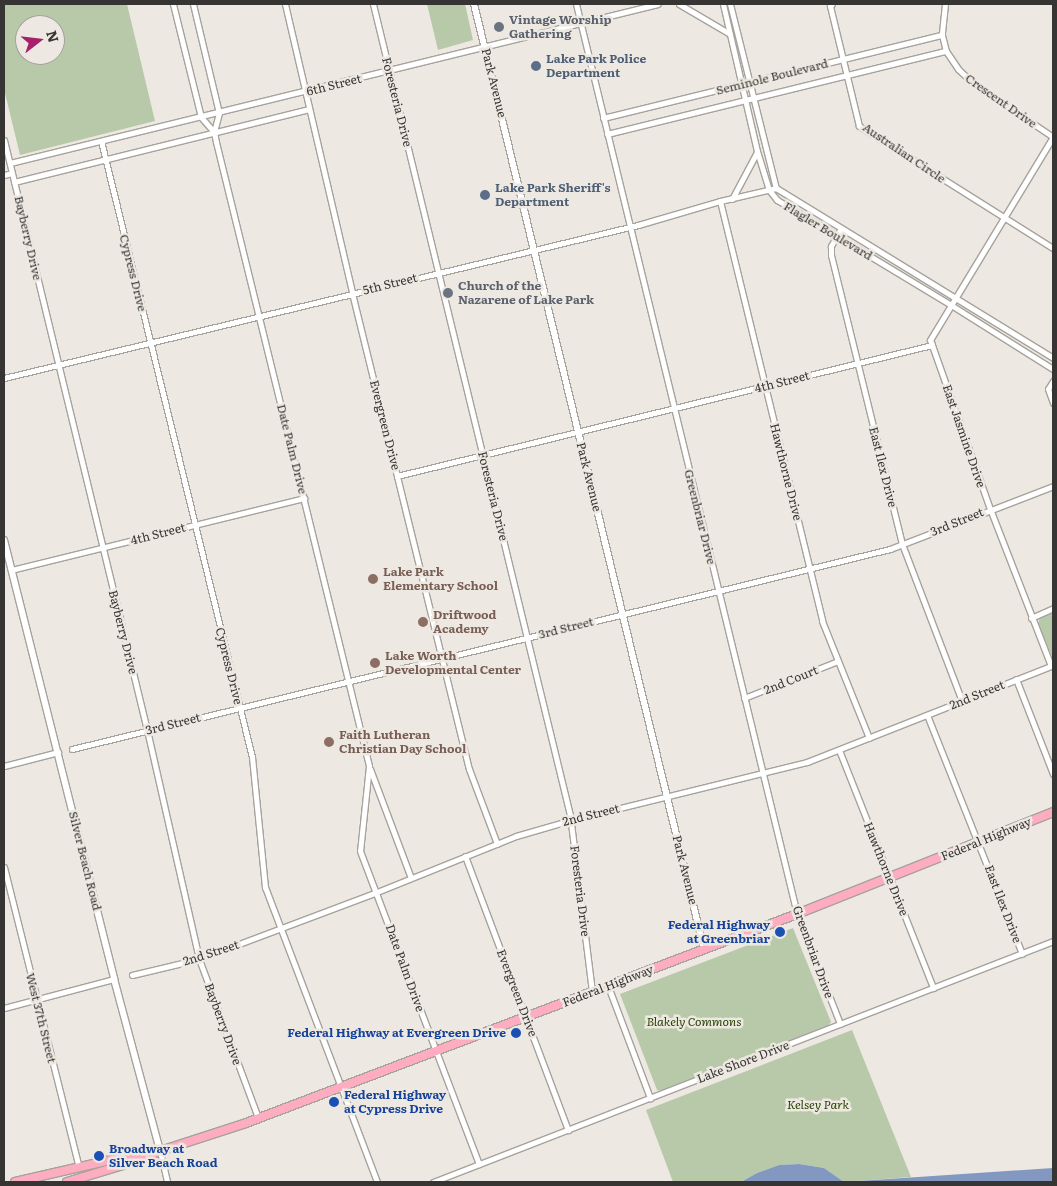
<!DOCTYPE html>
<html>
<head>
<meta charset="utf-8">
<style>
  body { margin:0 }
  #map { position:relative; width:1057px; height:1186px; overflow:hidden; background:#ede9e2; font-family:Literata,serif }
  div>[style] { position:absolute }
  .green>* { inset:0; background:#b8c9a9 }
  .water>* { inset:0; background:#8398c1 }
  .roads { filter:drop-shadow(1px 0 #a6a29c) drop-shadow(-1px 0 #a6a29c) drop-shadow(0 1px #a6a29c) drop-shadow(0 -1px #a6a29c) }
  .minor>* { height:5px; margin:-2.5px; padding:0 2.5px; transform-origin:2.5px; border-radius:2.5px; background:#fff }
  .tertiary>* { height:6px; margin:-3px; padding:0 3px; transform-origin:3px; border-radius:3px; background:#fff }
  .primary>* { height:8px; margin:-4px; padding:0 4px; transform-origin:4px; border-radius:4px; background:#feadc1 }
  .dots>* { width:14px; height:14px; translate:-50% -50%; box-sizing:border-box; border:2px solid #ede9e2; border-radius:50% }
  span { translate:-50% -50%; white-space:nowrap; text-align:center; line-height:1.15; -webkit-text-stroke:5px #ede9e2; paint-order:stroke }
  .worship-label { font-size:12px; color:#5b616d; font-weight:700 }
  .left { translate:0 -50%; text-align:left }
  .service-label { font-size:12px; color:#4e5e75; font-weight:700 }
  .street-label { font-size:12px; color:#373533 }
  .education-label { font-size:12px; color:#785e54; font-weight:700 }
  .transit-label { font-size:12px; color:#164399; font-weight:700 }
  .right { translate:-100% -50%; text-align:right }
  .park-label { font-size:12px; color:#274200; font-style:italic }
  .frame { position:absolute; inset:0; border:5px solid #373533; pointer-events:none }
  .north { position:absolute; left:15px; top:15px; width:50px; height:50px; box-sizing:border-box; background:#ede9e2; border:1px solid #a4a19c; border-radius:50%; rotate:74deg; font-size:14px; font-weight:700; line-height:20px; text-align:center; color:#373533 }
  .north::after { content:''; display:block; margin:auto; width:18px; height:22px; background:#a7216a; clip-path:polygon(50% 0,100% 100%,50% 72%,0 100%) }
</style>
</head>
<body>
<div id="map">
  <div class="green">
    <div style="clip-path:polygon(evenodd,8px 4px,127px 4px,155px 121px,20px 155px,4px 89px,4px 5px,8px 4px,25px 25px,55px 25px,55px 55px,25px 55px,25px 25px)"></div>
    <div style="clip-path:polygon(427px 4px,465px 4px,473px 40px,438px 50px)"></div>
    <div style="clip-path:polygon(1053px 612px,1053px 659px,1038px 624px,1040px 617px)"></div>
    <div style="clip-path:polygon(793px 928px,831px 1022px,828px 1026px,661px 1091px,657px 1090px,620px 994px)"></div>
    <div style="clip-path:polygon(852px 1030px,911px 1177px,844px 1182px,824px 1168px,799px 1164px,779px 1165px,757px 1173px,741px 1182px,673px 1182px,646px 1110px)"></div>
  </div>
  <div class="water">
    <div style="clip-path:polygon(799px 1164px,824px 1168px,844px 1182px,1053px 1168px,1053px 1182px,741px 1182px,757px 1173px,779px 1165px)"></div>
  </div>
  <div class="roads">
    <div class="minor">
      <div style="left:173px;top:4px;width:116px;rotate:76.1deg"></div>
      <div style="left:201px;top:117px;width:20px;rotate:49deg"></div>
      <div style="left:193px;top:4px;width:112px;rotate:76.6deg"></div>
      <div style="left:219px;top:113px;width:20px;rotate:105deg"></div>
      <div style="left:214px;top:132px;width:10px;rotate:79deg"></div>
      <div style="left:216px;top:142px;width:642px;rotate:76.22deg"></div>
      <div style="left:369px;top:766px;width:85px;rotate:96deg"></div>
      <div style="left:360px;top:851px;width:335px;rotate:69.2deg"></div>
      <div style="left:285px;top:4px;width:297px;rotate:76.9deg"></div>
      <div style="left:352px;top:293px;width:490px;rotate:76.2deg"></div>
      <div style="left:469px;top:769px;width:80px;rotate:69.5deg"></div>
      <div style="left:373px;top:4px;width:835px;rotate:76.35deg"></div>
      <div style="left:570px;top:815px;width:178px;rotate:82.9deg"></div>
      <div style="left:576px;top:4px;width:936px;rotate:76.35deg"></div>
      <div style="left:797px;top:914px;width:118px;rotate:68.6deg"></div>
      <div style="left:679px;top:4px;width:59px;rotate:30.5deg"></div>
      <div style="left:723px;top:4px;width:151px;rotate:77deg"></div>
      <div style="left:757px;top:151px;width:41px;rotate:72.9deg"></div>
      <div style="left:769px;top:190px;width:13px;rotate:51deg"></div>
      <div style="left:777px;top:200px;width:203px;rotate:31.1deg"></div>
      <div style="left:951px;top:305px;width:120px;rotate:32.1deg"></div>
      <div style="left:730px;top:4px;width:190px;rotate:76deg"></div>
      <div style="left:776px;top:188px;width:325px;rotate:31.5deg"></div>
      <div style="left:832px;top:4px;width:3px;rotate:135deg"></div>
      <div style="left:830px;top:6px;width:123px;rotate:76.4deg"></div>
      <div style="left:859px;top:126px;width:229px;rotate:32.2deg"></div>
      <div style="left:945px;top:4px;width:31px;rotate:96deg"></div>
      <div style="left:942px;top:35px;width:16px;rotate:76deg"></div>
      <div style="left:946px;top:51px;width:22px;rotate:56deg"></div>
      <div style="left:958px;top:69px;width:21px;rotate:43deg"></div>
      <div style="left:973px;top:83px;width:97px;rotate:34deg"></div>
      <div style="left:603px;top:118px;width:349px;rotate:-13.8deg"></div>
      <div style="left:607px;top:134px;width:349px;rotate:-13.8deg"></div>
      <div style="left:4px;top:140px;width:607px;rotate:76.38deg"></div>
      <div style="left:147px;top:730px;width:235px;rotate:77.2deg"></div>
      <div style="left:199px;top:959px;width:170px;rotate:69.6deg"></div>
      <div style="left:101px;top:141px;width:634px;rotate:76.23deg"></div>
      <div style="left:252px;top:757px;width:131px;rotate:84.3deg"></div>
      <div style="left:265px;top:887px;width:316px;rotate:69.2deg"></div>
      <div style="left:10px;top:163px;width:667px;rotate:-13.79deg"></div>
      <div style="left:4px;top:175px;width:8px;rotate:-14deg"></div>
      <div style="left:14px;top:182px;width:304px;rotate:-13.9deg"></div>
      <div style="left:732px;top:199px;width:53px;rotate:-62deg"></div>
      <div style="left:720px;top:201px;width:432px;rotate:76.3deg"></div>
      <div style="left:822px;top:621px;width:126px;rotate:68.1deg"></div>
      <div style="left:841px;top:228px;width:21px;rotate:119deg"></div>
      <div style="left:831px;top:246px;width:9px;rotate:90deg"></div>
      <div style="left:831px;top:255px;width:298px;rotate:76.2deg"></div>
      <div style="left:902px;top:544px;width:168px;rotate:69.1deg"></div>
      <div style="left:4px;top:378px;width:652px;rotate:-13.57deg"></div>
      <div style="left:638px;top:225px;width:85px;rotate:-16.3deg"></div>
      <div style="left:720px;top:201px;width:57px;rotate:-13.1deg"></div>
      <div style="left:1053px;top:381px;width:9px;rotate:122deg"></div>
      <div style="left:1048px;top:389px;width:15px;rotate:70deg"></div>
      <div style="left:397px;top:476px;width:551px;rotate:-13.76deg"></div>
      <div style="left:11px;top:570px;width:302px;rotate:-13.8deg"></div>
      <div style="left:1031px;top:618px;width:24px;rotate:-24deg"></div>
      <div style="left:1051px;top:666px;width:168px;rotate:-111.2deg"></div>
      <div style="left:990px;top:509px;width:179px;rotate:-109.5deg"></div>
      <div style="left:930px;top:340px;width:237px;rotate:-58.8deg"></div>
      <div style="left:1016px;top:679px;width:102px;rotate:68.7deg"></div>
      <div style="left:744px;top:698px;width:101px;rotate:-21.5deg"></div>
      <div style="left:927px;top:715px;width:257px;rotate:68.3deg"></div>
      <div style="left:72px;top:749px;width:842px;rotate:-13.74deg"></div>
      <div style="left:890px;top:549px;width:175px;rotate:-21.1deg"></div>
      <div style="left:839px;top:750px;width:256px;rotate:68.4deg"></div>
      <div style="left:4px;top:766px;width:56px;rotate:-14.5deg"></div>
      <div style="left:370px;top:769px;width:116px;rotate:69.4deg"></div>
      <div style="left:465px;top:856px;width:293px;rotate:69.4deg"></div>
      <div style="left:4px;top:867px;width:310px;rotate:76deg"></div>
      <div style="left:132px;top:975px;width:69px;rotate:-13.4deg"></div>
      <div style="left:199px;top:959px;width:190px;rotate:-20.6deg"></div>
      <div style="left:377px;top:892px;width:150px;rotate:-21.9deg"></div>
      <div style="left:516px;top:836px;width:57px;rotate:-16.2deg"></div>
      <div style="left:571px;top:820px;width:243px;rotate:-13.8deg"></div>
      <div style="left:807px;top:762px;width:264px;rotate:-21.5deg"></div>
      <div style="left:608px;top:986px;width:120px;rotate:69.4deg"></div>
      <div style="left:4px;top:1008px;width:114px;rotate:-14.8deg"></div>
      <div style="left:160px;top:1151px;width:32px;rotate:77deg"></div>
      <div style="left:433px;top:1182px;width:665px;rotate:-21.24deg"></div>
    </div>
    <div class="tertiary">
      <div style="left:474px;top:4px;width:973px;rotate:76.32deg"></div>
      <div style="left:4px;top:540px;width:453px;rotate:75.9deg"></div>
      <div style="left:114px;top:979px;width:178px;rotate:75deg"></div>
    </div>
    <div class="primary">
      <div style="left:15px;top:1182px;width:133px;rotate:-13deg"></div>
      <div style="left:145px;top:1152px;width:15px;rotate:-4deg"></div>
      <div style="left:160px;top:1151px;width:90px;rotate:-18deg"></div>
      <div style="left:246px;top:1123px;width:589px;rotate:-20.77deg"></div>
      <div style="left:797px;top:914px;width:276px;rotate:-21.7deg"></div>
      <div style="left:67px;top:1182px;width:83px;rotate:-16.9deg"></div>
      <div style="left:146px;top:1158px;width:13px;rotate:-29deg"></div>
    </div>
  </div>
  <div class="dots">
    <div style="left:499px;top:27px;background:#6b7280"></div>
    <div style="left:536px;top:66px;background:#5c6f8a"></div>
    <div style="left:485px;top:195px;background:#5c6f8a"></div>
    <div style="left:448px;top:293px;background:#6b7280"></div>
    <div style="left:373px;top:579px;background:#8d6e63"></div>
    <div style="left:423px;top:622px;background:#8d6e63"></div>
    <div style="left:375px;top:663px;background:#8d6e63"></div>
    <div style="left:329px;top:742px;background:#8d6e63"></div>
    <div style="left:780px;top:932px;background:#1a4fb4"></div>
    <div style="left:516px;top:1033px;background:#1a4fb4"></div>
    <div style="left:334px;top:1102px;background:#1a4fb4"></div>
    <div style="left:99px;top:1156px;background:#1a4fb4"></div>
  </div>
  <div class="worship-label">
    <span class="left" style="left:509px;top:27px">Vintage Worship<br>Gathering</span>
    <span class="left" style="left:458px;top:293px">Church of the<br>Nazarene of Lake Park</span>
  </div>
  <div class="service-label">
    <span class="left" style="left:546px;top:66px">Lake Park Police<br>Department</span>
    <span class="left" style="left:495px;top:195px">Lake Park Sheriff's<br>Department</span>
  </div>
  <div class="street-label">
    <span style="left:772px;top:77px;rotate:-14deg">Seminole Boulevard</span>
    <span style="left:494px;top:83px;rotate:76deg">Park Avenue</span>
    <span style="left:334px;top:85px;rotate:-14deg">6th Street</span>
    <span style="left:1001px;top:101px;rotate:35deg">Crescent Drive</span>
    <span style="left:397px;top:102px;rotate:76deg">Foresteria Drive</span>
    <span style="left:904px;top:153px;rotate:34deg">Australian Circle</span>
    <span style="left:828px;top:231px;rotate:31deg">Flagler Boulevard</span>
    <span style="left:28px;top:238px;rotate:77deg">Bayberry Drive</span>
    <span style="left:133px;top:273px;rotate:76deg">Cypress Drive</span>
    <span style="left:390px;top:284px;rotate:-14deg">5th Street</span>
    <span style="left:782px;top:382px;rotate:-14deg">4th Street</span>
    <span style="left:385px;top:425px;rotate:76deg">Evergreen Drive</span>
    <span style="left:964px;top:436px;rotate:71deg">East Jasmine Drive</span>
    <span style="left:292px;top:449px;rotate:76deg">Date Palm Drive</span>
    <span style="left:883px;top:467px;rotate:76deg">East Ilex Drive</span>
    <span style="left:786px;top:472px;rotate:76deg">Hawthorne Drive</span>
    <span style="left:589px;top:477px;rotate:76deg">Park Avenue</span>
    <span style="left:493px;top:496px;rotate:76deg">Foresteria Drive</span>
    <span style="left:700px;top:517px;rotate:76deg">Greenbriar Drive</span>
    <span style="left:957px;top:522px;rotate:-22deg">3rd Street</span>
    <span style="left:158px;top:534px;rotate:-14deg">4th Street</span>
    <span style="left:566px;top:628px;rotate:-14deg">3rd Street</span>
    <span style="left:123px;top:632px;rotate:76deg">Bayberry Drive</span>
    <span style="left:229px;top:666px;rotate:76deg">Cypress Drive</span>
    <span style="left:791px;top:680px;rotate:-22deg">2nd Court</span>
    <span style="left:977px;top:695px;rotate:-22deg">2nd Street</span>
    <span style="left:173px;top:724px;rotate:-14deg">3rd Street</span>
    <span style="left:591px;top:815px;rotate:-14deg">2nd Street</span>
    <span style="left:986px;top:839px;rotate:-22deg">Federal Highway</span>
    <span style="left:85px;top:861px;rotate:76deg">Silver Beach Road</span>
    <span style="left:886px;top:869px;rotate:68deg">Hawthorne Drive</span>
    <span style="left:685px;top:870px;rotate:76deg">Park Avenue</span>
    <span style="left:580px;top:891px;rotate:83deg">Foresteria Drive</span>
    <span style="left:1003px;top:904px;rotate:69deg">East Ilex Drive</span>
    <span style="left:813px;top:952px;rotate:70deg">Greenbriar Drive</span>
    <span style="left:211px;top:953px;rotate:-18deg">2nd Street</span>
    <span style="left:405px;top:968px;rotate:70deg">Date Palm Drive</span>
    <span style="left:608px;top:986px;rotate:-21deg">Federal Highway</span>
    <span style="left:517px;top:993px;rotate:69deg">Evergreen Drive</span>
    <span style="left:41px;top:1018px;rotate:76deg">West 37th Street</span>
    <span style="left:223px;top:1024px;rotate:70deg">Bayberry Drive</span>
    <span style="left:743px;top:1062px;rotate:-21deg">Lake Shore Drive</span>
  </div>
  <div class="education-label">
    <span class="left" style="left:383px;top:579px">Lake Park<br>Elementary School</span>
    <span class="left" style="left:433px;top:622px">Driftwood<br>Academy</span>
    <span class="left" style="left:385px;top:663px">Lake Worth<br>Developmental Center</span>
    <span class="left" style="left:339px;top:742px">Faith Lutheran<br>Christian Day School</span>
  </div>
  <div class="transit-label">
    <span class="right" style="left:770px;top:932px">Federal Highway<br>at Greenbriar</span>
    <span class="right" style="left:506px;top:1033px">Federal Highway at Evergreen Drive</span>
    <span class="left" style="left:344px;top:1102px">Federal Highway<br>at Cypress Drive</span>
    <span class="left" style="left:109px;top:1156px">Broadway at<br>Silver Beach Road</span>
  </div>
  <div class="park-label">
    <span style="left:694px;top:1022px">Blakely Commons</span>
    <span style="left:818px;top:1105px">Kelsey Park</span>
  </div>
  <div class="frame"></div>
  <div class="north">N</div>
</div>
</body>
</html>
